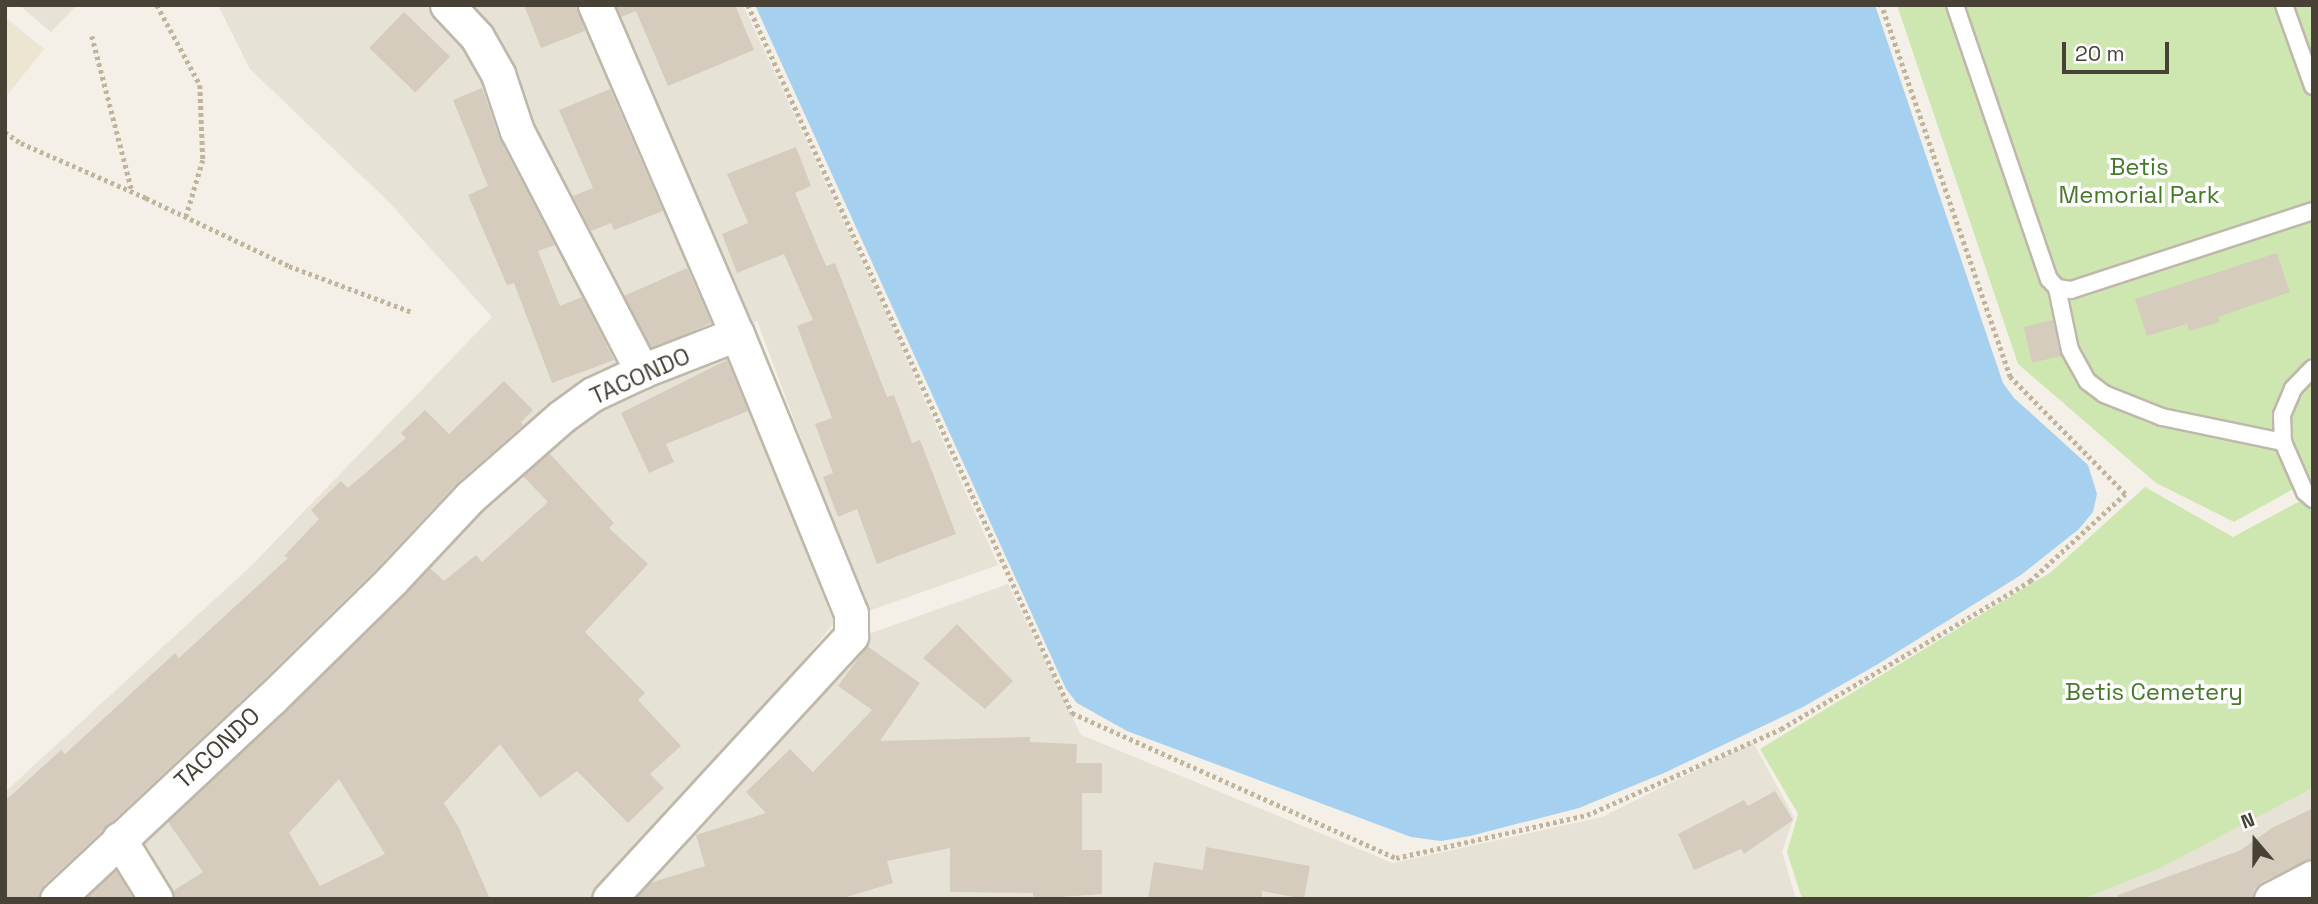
<!DOCTYPE html>
<html>
<head>
<meta charset="utf-8">
<style>
  body { margin:0 }
  #map { position:relative; width:2318px; height:904px; overflow:hidden; background:#f4f0e8; font-family:"Space Grotesk",sans-serif }
  div>[style] { position:absolute }
  .residential>* { inset:0; background:#e7e2d6 }
  .education>* { inset:0; background:#ece5d2 }
  .green>* { inset:0; background:#cee7b1 }
  .water>* { inset:0; background:#a5d0ef }
  .building>* { inset:0; background:#d5ccbd; transform-origin:0 0 }
  .path>* { height:4.5px; margin-top:-2.25px; transform-origin:0; background:repeating-linear-gradient(90deg,#c1b49c 0 3.5px,transparent 0 7px) }
  .roads { filter:drop-shadow(2px 0 #bfb8aa) drop-shadow(-2px 0 #bfb8aa) drop-shadow(0 2px #bfb8aa) drop-shadow(0 -2px #bfb8aa) }
  .lane>* { height:16px; margin:-8px; padding:0 8px; transform-origin:8px; border-radius:8px; background:#fff }
  .street>* { height:33px; margin:-16.5px; padding:0 16.5px; transform-origin:16.5px; border-radius:16.5px; background:#fff }
  span { translate:-50% -50%; white-space:nowrap; text-align:center; line-height:1.15; -webkit-text-stroke:7px #fff; paint-order:stroke }
  .park-label { font-size:24px; color:#46782a }
  .street-label { font-size:24px; color:#474136 }
  .frame { position:absolute; inset:0; border:7px solid #474136; pointer-events:none }
  .north { position:absolute; left:2220px; top:806px; width:70px; height:70px; -webkit-text-stroke:5px #fff; paint-order:stroke; rotate:340deg; font-size:19px; font-weight:700; line-height:28px; text-align:center; color:#474136 }
  .north::after { content:''; display:block; margin:auto; width:24px; height:32px; background:#474136; clip-path:polygon(50% 0,100% 100%,50% 72%,0 100%) }
  .scale { position:absolute; left:2062px; top:42px; width:107px; height:32px; box-sizing:border-box; border:4px solid #474136; border-top:0; padding-left:9px; font-size:21px; line-height:24px; white-space:nowrap; color:#474136; -webkit-text-stroke:5px #fff; paint-order:stroke }
</style>
</head>
<body>
<div id="map">
  <div class="residential">
    <div style="clip-path:polygon(19px 5px,77px 5px,51px 32px)"></div>
    <div style="clip-path:polygon(218px 5px,743px 5px,883px 306px,998px 565px,866px 612px,757px 321px,564px 398px,52px 899px,5px 899px,5px 792px,252px 565px,492px 317px,389px 202px,250px 69px)"></div>
    <div style="clip-path:polygon(728px 349px,834px 623px,736px 744px,597px 899px,74px 899px,242px 752px,432px 556px,578px 423px)"></div>
    <div style="clip-path:polygon(1008px 584px,1081px 735px,1393px 863px,1602px 817px,1753px 742px,1794px 817px,1782px 852px,1796px 899px,620px 899px,863px 636px)"></div>
    <div style="clip-path:polygon(2313px 788px,2313px 899px,2074px 899px)"></div>
  </div>
  <div class="education">
    <div style="clip-path:polygon(5px 17px,44px 49px,5px 98px)"></div>
  </div>
  <div class="green">
    <div style="clip-path:polygon(1897px 5px,2313px 5px,2313px 478px,2234px 522px,2156px 483px,2018px 364px)"></div>
    <div style="clip-path:polygon(2145px 487px,2233px 537px,2313px 494px,2313px 788px,2160px 868px,2083px 899px,1802px 899px,1787px 852px,1798px 814px,1760px 749px,2051px 572px)"></div>
  </div>
  <div class="water">
    <div style="clip-path:polygon(755px 5px,1875px 5px,2003px 383px,2014px 398px,2088px 465px,2097px 494px,2093px 512px,2079px 529px,2021px 575px,1878px 664px,1803px 707px,1664px 773px,1579px 808px,1470px 836px,1441px 841px,1411px 837px,1127px 731px,1077px 703px,1066px 689px)"></div>
  </div>
  <div class="building">
    <div style="clip-path:polygon(524px 5px,576px 5px,585px 31px,541px 48px)"></div>
    <div style="clip-path:polygon(616px 5px,735px 5px,754px 50px,668px 86px,636px 11px,621px 17px)"></div>
    <div style="left:404px;top:12px;width:64px;height:50px;rotate:44deg"></div>
    <div style="clip-path:polygon(482px 88px,500px 140px,555px 245px,538px 251px,560px 306px,582px 297px,614px 360px,552px 383px,514px 283px,507px 285px,468px 195px,488px 186px,453px 100px)"></div>
    <div style="clip-path:polygon(610px 89px,663px 211px,614px 230px,611px 223px,591px 231px,573px 196px,593px 188px,559px 110px)"></div>
    <div style="clip-path:polygon(796px 147px,811px 186px,795px 193px,826px 266px,835px 263px,887px 397px,894px 395px,912px 443px,920px 440px,956px 534px,877px 564px,857px 509px,838px 517px,823px 477px,833px 473px,815px 424px,832px 418px,797px 326px,813px 320px,784px 254px,737px 273px,722px 234px,748px 223px,727px 174px)"></div>
    <div style="clip-path:polygon(2277px 253px,2290px 292px,2218px 317px,2220px 322px,2189px 331px,2187px 324px,2147px 336px,2135px 299px)"></div>
    <div style="left:687px;top:268px;width:60px;height:69px;rotate:66deg"></div>
    <div style="left:2053px;top:320px;width:37px;height:30px;rotate:77deg"></div>
    <div style="clip-path:polygon(727px 360px,748px 411px,666px 444px,674px 462px,649px 473px,621px 413px)"></div>
    <div style="clip-path:polygon(504px 381px,533px 410px,521px 422px,523px 425px,456px 484px,378px 567px,259px 684px,44px 885px,38px 899px,5px 899px,5px 801px,61px 750px,65px 754px,175px 653px,179px 658px,288px 558px,284px 556px,319px 519px,311px 510px,341px 481px,348px 488px,406px 438px,401px 433px,425px 410px,449px 434px)"></div>
    <div style="clip-path:polygon(evenodd,549px 453px,614px 523px,609px 528px,648px 564px,585px 632px,645px 693px,638px 700px,681px 746px,650px 774px,664px 788px,628px 823px,577px 771px,540px 798px,500px 744px,444px 803px,459px 828px,490px 899px,175px 899px,173px 891px,203px 872px,168px 822px,285px 712px,430px 568px,444px 581px,476px 555px,482px 562px,548px 502px,523px 476px,549px 453px,339px 779px,385px 854px,320px 886px,289px 833px,339px 779px)"></div>
    <div style="clip-path:polygon(957px 624px,1013px 681px,985px 709px,923px 658px)"></div>
    <div style="clip-path:polygon(867px 646px,920px 683px,880px 741px,1030px 737px,1030px 742px,1077px 744px,1076px 763px,1102px 763px,1102px 793px,1082px 793px,1082px 850px,1102px 850px,1102px 894px,1033px 899px,1033px 893px,950px 892px,950px 848px,887px 861px,893px 883px,840px 899px,635px 899px,650px 883px,705px 866px,696px 835px,766px 813px,746px 792px,790px 749px,813px 772px,872px 710px,838px 686px)"></div>
    <div style="clip-path:polygon(1775px 791px,1793px 820px,1744px 854px,1741px 849px,1694px 870px,1678px 834px,1744px 800px,1748px 806px)"></div>
    <div style="clip-path:polygon(2313px 808px,2313px 858px,2262px 882px,2254px 889px,2252px 899px,2118px 899px,2118px 895px,2241px 850px,2272px 828px)"></div>
    <div style="clip-path:polygon(1206px 847px,1310px 866px,1304px 899px,1262px 891px,1262px 899px,1148px 899px,1154px 862px,1203px 870px)"></div>
    <div style="clip-path:polygon(116px 870px,133px 899px,85px 899px)"></div>
  </div>
  <div class="path">
    <div style="left:157px;top:5px;width:91px;rotate:61.7deg"></div>
    <div style="left:200px;top:85px;width:75px;rotate:87.7deg"></div>
    <div style="left:203px;top:160px;width:59px;rotate:106.6deg"></div>
    <div style="left:748px;top:5px;width:779px;rotate:65.41deg"></div>
    <div style="left:1072px;top:713px;width:355px;rotate:24.1deg"></div>
    <div style="left:1396px;top:858px;width:196px;rotate:-12.7deg"></div>
    <div style="left:1587px;top:815px;width:212px;rotate:-23.9deg"></div>
    <div style="left:1781px;top:729px;width:290px;rotate:-30.7deg"></div>
    <div style="left:2030px;top:581px;width:129px;rotate:-42.5deg"></div>
    <div style="left:2125px;top:494px;width:164px;rotate:-134.5deg"></div>
    <div style="left:2010px;top:377px;width:394px;rotate:-109.1deg"></div>
    <div style="left:92px;top:36px;width:160px;rotate:75.5deg"></div>
    <div style="left:5px;top:132px;width:19px;rotate:35deg"></div>
    <div style="left:21px;top:143px;width:137px;rotate:23.7deg"></div>
    <div style="left:146px;top:198px;width:158px;rotate:25.4deg"></div>
    <div style="left:289px;top:266px;width:131px;rotate:20.5deg"></div>
  </div>
  <div class="roads">
    <div class="lane">
      <div style="left:1955px;top:5px;width:290px;rotate:71.1deg"></div>
      <div style="left:2049px;top:279px;width:12px;rotate:48deg"></div>
      <div style="left:2057px;top:288px;width:14px;rotate:8deg"></div>
      <div style="left:2071px;top:290px;width:255px;rotate:-18.1deg"></div>
      <div style="left:2284px;top:5px;width:86px;rotate:70.3deg"></div>
      <div style="left:2057px;top:288px;width:63px;rotate:78.2deg"></div>
      <div style="left:2070px;top:350px;width:35px;rotate:61deg"></div>
      <div style="left:2087px;top:381px;width:21px;rotate:37deg"></div>
      <div style="left:2104px;top:394px;width:62px;rotate:21.6deg"></div>
      <div style="left:2162px;top:417px;width:124px;rotate:11.7deg"></div>
      <div style="left:2313px;top:368px;width:29px;rotate:134deg"></div>
      <div style="left:2293px;top:389px;width:28px;rotate:113deg"></div>
      <div style="left:2282px;top:415px;width:27px;rotate:88deg"></div>
      <div style="left:2283px;top:442px;width:55px;rotate:66.3deg"></div>
      <div style="left:2305px;top:492px;width:11px;rotate:41deg"></div>
    </div>
    <div class="street">
      <div style="left:447px;top:5px;width:44px;rotate:46.8deg"></div>
      <div style="left:477px;top:37px;width:43px;rotate:60.4deg"></div>
      <div style="left:498px;top:74px;width:60px;rotate:71.6deg"></div>
      <div style="left:517px;top:131px;width:271px;rotate:62.5deg"></div>
      <div style="left:595px;top:5px;width:358px;rotate:66.7deg"></div>
      <div style="left:737px;top:334px;width:301px;rotate:67.8deg"></div>
      <div style="left:851px;top:613px;width:23px;rotate:90deg"></div>
      <div style="left:851px;top:636px;width:357px;rotate:132.6deg"></div>
      <div style="left:119px;top:839px;width:70px;rotate:58.3deg"></div>
      <div style="left:57px;top:899px;width:294px;rotate:-43.1deg"></div>
      <div style="left:272px;top:698px;width:168px;rotate:-44.5deg"></div>
      <div style="left:392px;top:580px;width:114px;rotate:-46.8deg"></div>
      <div style="left:470px;top:497px;width:121px;rotate:-41.3deg"></div>
      <div style="left:561px;top:417px;width:39px;rotate:-36deg"></div>
      <div style="left:593px;top:394px;width:54px;rotate:-25.1deg"></div>
      <div style="left:642px;top:371px;width:102px;rotate:-21.3deg"></div>
      <div style="left:2271px;top:899px;width:47px;rotate:-27.6deg"></div>
    </div>
  </div>
  <div class="park-label">
    <span style="left:2139px;top:181px">Betis<br>Memorial Park</span>
    <span style="left:2154px;top:692px">Betis Cemetery</span>
  </div>
  <div class="street-label">
    <span style="left:640px;top:376px;rotate:-24deg">TACONDO</span>
    <span style="left:217px;top:748px;rotate:-43deg">TACONDO</span>
  </div>
  <div class="frame"></div>
  <div class="north">N</div>
  <div class="scale">20 m</div>
</div>
</body>
</html>
